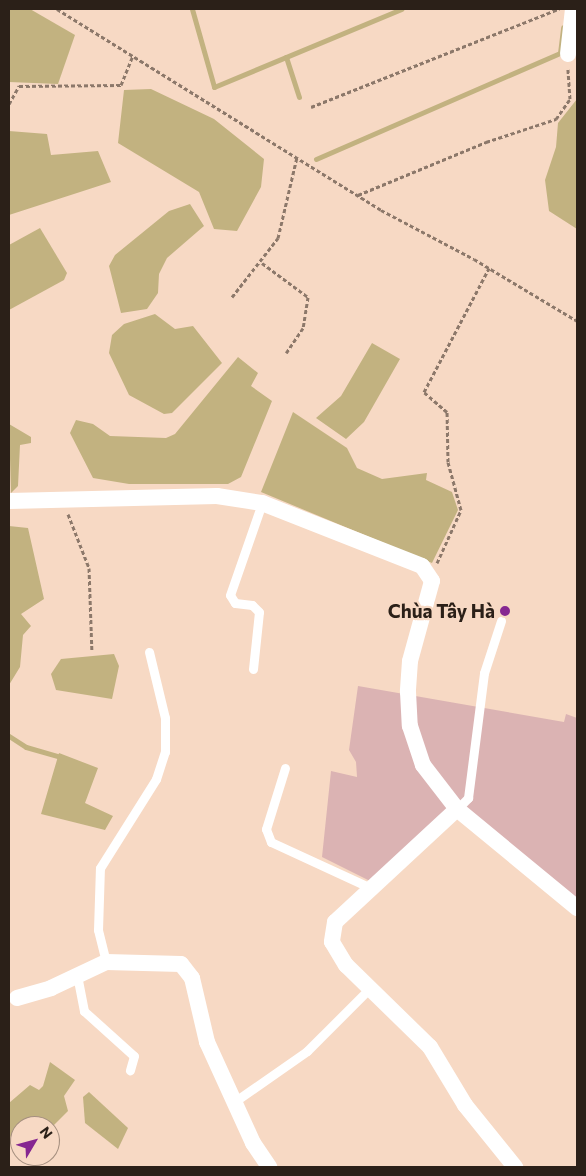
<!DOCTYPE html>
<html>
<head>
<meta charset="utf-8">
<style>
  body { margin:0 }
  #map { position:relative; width:586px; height:1176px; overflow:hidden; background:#f7d9c4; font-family:Commissioner,sans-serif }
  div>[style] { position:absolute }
  .green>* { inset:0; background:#dbb3b3 }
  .water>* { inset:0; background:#c2b280 }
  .stream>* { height:5px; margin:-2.5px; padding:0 2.5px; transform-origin:2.5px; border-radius:2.5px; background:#c2b280 }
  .path>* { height:3px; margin-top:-1.5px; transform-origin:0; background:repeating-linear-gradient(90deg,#8c786a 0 4px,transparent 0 6.5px) }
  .service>* { height:9px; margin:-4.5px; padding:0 4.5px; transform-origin:4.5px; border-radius:4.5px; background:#fff }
  .minor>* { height:16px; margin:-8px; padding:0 8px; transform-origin:8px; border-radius:8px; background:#fff }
  .dots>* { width:14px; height:14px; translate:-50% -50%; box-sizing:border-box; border:2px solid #f7d9c4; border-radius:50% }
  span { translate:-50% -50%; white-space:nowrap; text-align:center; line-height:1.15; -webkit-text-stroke:4.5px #f7d9c4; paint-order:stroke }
  .poi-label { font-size:19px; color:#2b2018; font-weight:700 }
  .right { translate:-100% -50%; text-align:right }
  .frame { position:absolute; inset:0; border:10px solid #2b2018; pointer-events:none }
  .north { position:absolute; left:10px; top:1116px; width:50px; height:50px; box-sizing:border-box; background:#f7d9c4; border:1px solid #a58f7f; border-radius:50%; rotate:53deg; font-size:14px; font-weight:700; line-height:20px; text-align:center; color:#2b2018 }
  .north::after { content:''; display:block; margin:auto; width:18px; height:22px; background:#862791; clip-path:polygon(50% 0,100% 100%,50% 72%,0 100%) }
</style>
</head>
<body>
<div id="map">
  <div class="green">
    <div style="clip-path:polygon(358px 686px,564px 722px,566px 714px,577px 718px,577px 902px,464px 810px,370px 881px,322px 857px,331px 771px,357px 777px,356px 762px,349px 750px)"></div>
  </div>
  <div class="water">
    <div style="clip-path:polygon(9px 9px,30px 9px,75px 35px,58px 84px,9px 82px)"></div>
    <div style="clip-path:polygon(151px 89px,214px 119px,264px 159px,261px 187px,237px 231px,214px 229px,199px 192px,118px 143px,124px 90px)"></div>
    <div style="clip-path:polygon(577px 99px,577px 229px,549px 211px,545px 180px,556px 147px,558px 123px)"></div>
    <div style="clip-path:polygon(9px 131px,47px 134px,51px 155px,98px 151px,111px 182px,9px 215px)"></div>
    <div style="clip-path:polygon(190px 204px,204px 226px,167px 258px,159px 274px,158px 293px,147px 309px,121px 313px,109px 266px,115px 255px,169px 211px)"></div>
    <div style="clip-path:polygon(40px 228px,67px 273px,64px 280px,9px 310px,9px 245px)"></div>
    <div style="clip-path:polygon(155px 314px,175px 329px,193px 326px,222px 363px,172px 413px,164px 414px,129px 395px,109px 353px,112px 335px,124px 324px)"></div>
    <div style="clip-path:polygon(372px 343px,400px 359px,364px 422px,346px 439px,316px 418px,341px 396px)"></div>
    <div style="clip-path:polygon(238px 357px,258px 373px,251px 386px,272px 401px,241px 477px,228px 484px,129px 484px,93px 478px,70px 433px,76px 420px,93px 424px,110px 436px,166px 438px,175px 434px)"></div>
    <div style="clip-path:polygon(293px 412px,347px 448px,357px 468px,382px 479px,427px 473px,426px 480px,452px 492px,458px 510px,432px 563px,261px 492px)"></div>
    <div style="clip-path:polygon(9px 424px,31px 437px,31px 443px,20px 445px,18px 486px,11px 493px)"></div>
    <div style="clip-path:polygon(9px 526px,28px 528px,44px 599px,21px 614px,31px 626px,23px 635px,20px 667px,9px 685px)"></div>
    <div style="clip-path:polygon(114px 654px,119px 666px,112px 699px,56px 690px,51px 674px,61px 659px)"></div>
    <div style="clip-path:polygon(59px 753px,98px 768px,85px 803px,113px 816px,105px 830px,41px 814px)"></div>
    <div style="clip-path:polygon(50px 1062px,75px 1080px,64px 1096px,68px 1111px,50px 1129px,20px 1126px,20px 1146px,9px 1135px,9px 1103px,30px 1085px,39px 1090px,43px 1086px)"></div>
    <div style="clip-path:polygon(89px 1092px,128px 1128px,118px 1149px,85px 1123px,83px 1097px)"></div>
  </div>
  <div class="stream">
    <div style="left:192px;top:9px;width:81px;rotate:74.2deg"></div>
    <div style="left:214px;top:87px;width:203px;rotate:-22.6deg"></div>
    <div style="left:286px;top:57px;width:42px;rotate:72deg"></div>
    <div style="left:316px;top:159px;width:266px;rotate:-23.5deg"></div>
    <div style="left:560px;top:53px;width:26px;rotate:-83deg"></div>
    <div style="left:9px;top:736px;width:20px;rotate:33deg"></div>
    <div style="left:26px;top:747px;width:33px;rotate:16deg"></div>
  </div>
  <div class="path">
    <div style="left:57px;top:9px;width:381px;rotate:31.8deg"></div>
    <div style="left:381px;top:210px;width:105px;rotate:27.8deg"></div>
    <div style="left:474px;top:259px;width:120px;rotate:31deg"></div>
    <div style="left:9px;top:104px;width:21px;rotate:-61deg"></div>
    <div style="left:19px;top:86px;width:102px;rotate:-0.6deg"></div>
    <div style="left:121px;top:85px;width:31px;rotate:-68deg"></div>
    <div style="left:311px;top:107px;width:267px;rotate:-21.6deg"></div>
    <div style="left:358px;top:195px;width:139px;rotate:-22.5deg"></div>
    <div style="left:486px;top:142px;width:74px;rotate:-18.2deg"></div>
    <div style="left:556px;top:119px;width:24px;rotate:-55deg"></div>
    <div style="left:570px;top:99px;width:30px;rotate:-94deg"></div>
    <div style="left:262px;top:263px;width:57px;rotate:36.5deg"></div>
    <div style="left:308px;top:297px;width:31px;rotate:99deg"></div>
    <div style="left:303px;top:328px;width:30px;rotate:124deg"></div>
    <div style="left:232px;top:297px;width:75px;rotate:-52.1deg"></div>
    <div style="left:278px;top:238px;width:83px;rotate:-76.8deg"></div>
    <div style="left:68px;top:514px;width:58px;rotate:68.7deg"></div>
    <div style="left:89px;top:568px;width:84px;rotate:88deg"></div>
    <div style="left:437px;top:563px;width:58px;rotate:-65.6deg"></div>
    <div style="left:461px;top:510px;width:50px;rotate:-105.2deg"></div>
    <div style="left:448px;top:462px;width:50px;rotate:-91.1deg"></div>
    <div style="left:447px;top:412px;width:30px;rotate:-139deg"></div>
    <div style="left:424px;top:392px;width:140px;rotate:-62.3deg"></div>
  </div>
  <div class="service">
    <div style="left:253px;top:669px;width:57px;rotate:-84deg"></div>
    <div style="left:259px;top:612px;width:10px;rotate:-135deg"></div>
    <div style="left:252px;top:605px;width:17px;rotate:-173deg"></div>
    <div style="left:235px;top:603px;width:9px;rotate:-122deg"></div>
    <div style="left:230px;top:595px;width:97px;rotate:-70.8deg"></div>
    <div style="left:285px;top:768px;width:64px;rotate:107.3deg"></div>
    <div style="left:266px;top:829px;width:14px;rotate:69deg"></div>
    <div style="left:271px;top:842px;width:112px;rotate:24.7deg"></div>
    <div style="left:457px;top:809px;width:16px;rotate:-45deg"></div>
    <div style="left:468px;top:798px;width:126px;rotate:-82.7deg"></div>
    <div style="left:484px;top:673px;width:55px;rotate:-71.9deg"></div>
    <div style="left:106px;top:962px;width:33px;rotate:-104deg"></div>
    <div style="left:98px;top:930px;width:62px;rotate:-88.2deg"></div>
    <div style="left:100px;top:868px;width:105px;rotate:-57.8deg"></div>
    <div style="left:156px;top:779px;width:28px;rotate:-72deg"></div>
    <div style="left:165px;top:752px;width:34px;rotate:-90deg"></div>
    <div style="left:165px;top:718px;width:68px;rotate:-103.6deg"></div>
    <div style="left:77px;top:975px;width:37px;rotate:79deg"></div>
    <div style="left:84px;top:1011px;width:67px;rotate:42deg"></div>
    <div style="left:134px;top:1056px;width:15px;rotate:106deg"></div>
    <div style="left:234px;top:1102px;width:89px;rotate:-34.9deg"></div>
    <div style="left:307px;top:1051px;width:91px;rotate:-45deg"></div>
  </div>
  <div class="minor">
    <div style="left:568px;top:54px;width:45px;rotate:-83.7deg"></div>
    <div style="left:9px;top:501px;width:208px;rotate:-1.4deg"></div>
    <div style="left:217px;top:496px;width:46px;rotate:8.8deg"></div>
    <div style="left:262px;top:503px;width:172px;rotate:21.5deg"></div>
    <div style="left:422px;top:566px;width:18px;rotate:56deg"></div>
    <div style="left:432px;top:581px;width:83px;rotate:105.4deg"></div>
    <div style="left:410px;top:661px;width:31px;rotate:94deg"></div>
    <div style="left:408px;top:692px;width:34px;rotate:87deg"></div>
    <div style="left:410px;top:726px;width:41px;rotate:71.6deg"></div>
    <div style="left:423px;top:765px;width:56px;rotate:52.3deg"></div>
    <div style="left:457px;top:809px;width:156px;rotate:39.5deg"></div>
    <div style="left:457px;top:809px;width:166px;rotate:137.2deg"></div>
    <div style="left:335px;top:922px;width:20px;rotate:99deg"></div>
    <div style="left:332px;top:942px;width:27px;rotate:59deg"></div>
    <div style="left:346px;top:965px;width:117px;rotate:44.3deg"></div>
    <div style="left:430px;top:1047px;width:68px;rotate:58.9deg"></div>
    <div style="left:465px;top:1105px;width:80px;rotate:51.1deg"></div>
    <div style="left:17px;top:998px;width:35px;rotate:-16deg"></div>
    <div style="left:51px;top:988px;width:61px;rotate:-25.3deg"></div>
    <div style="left:106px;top:962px;width:75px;rotate:1.5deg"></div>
    <div style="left:181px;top:964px;width:18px;rotate:52deg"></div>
    <div style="left:192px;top:978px;width:66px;rotate:76.8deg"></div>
    <div style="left:207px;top:1042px;width:111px;rotate:65.5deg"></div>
    <div style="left:253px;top:1143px;width:29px;rotate:56deg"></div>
  </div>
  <div class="dots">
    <div style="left:505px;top:611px;background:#862791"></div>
  </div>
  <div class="poi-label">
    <span class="right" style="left:495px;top:611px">Chùa Tây Hà</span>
  </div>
  <div class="frame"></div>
  <div class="north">N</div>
</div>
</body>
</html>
